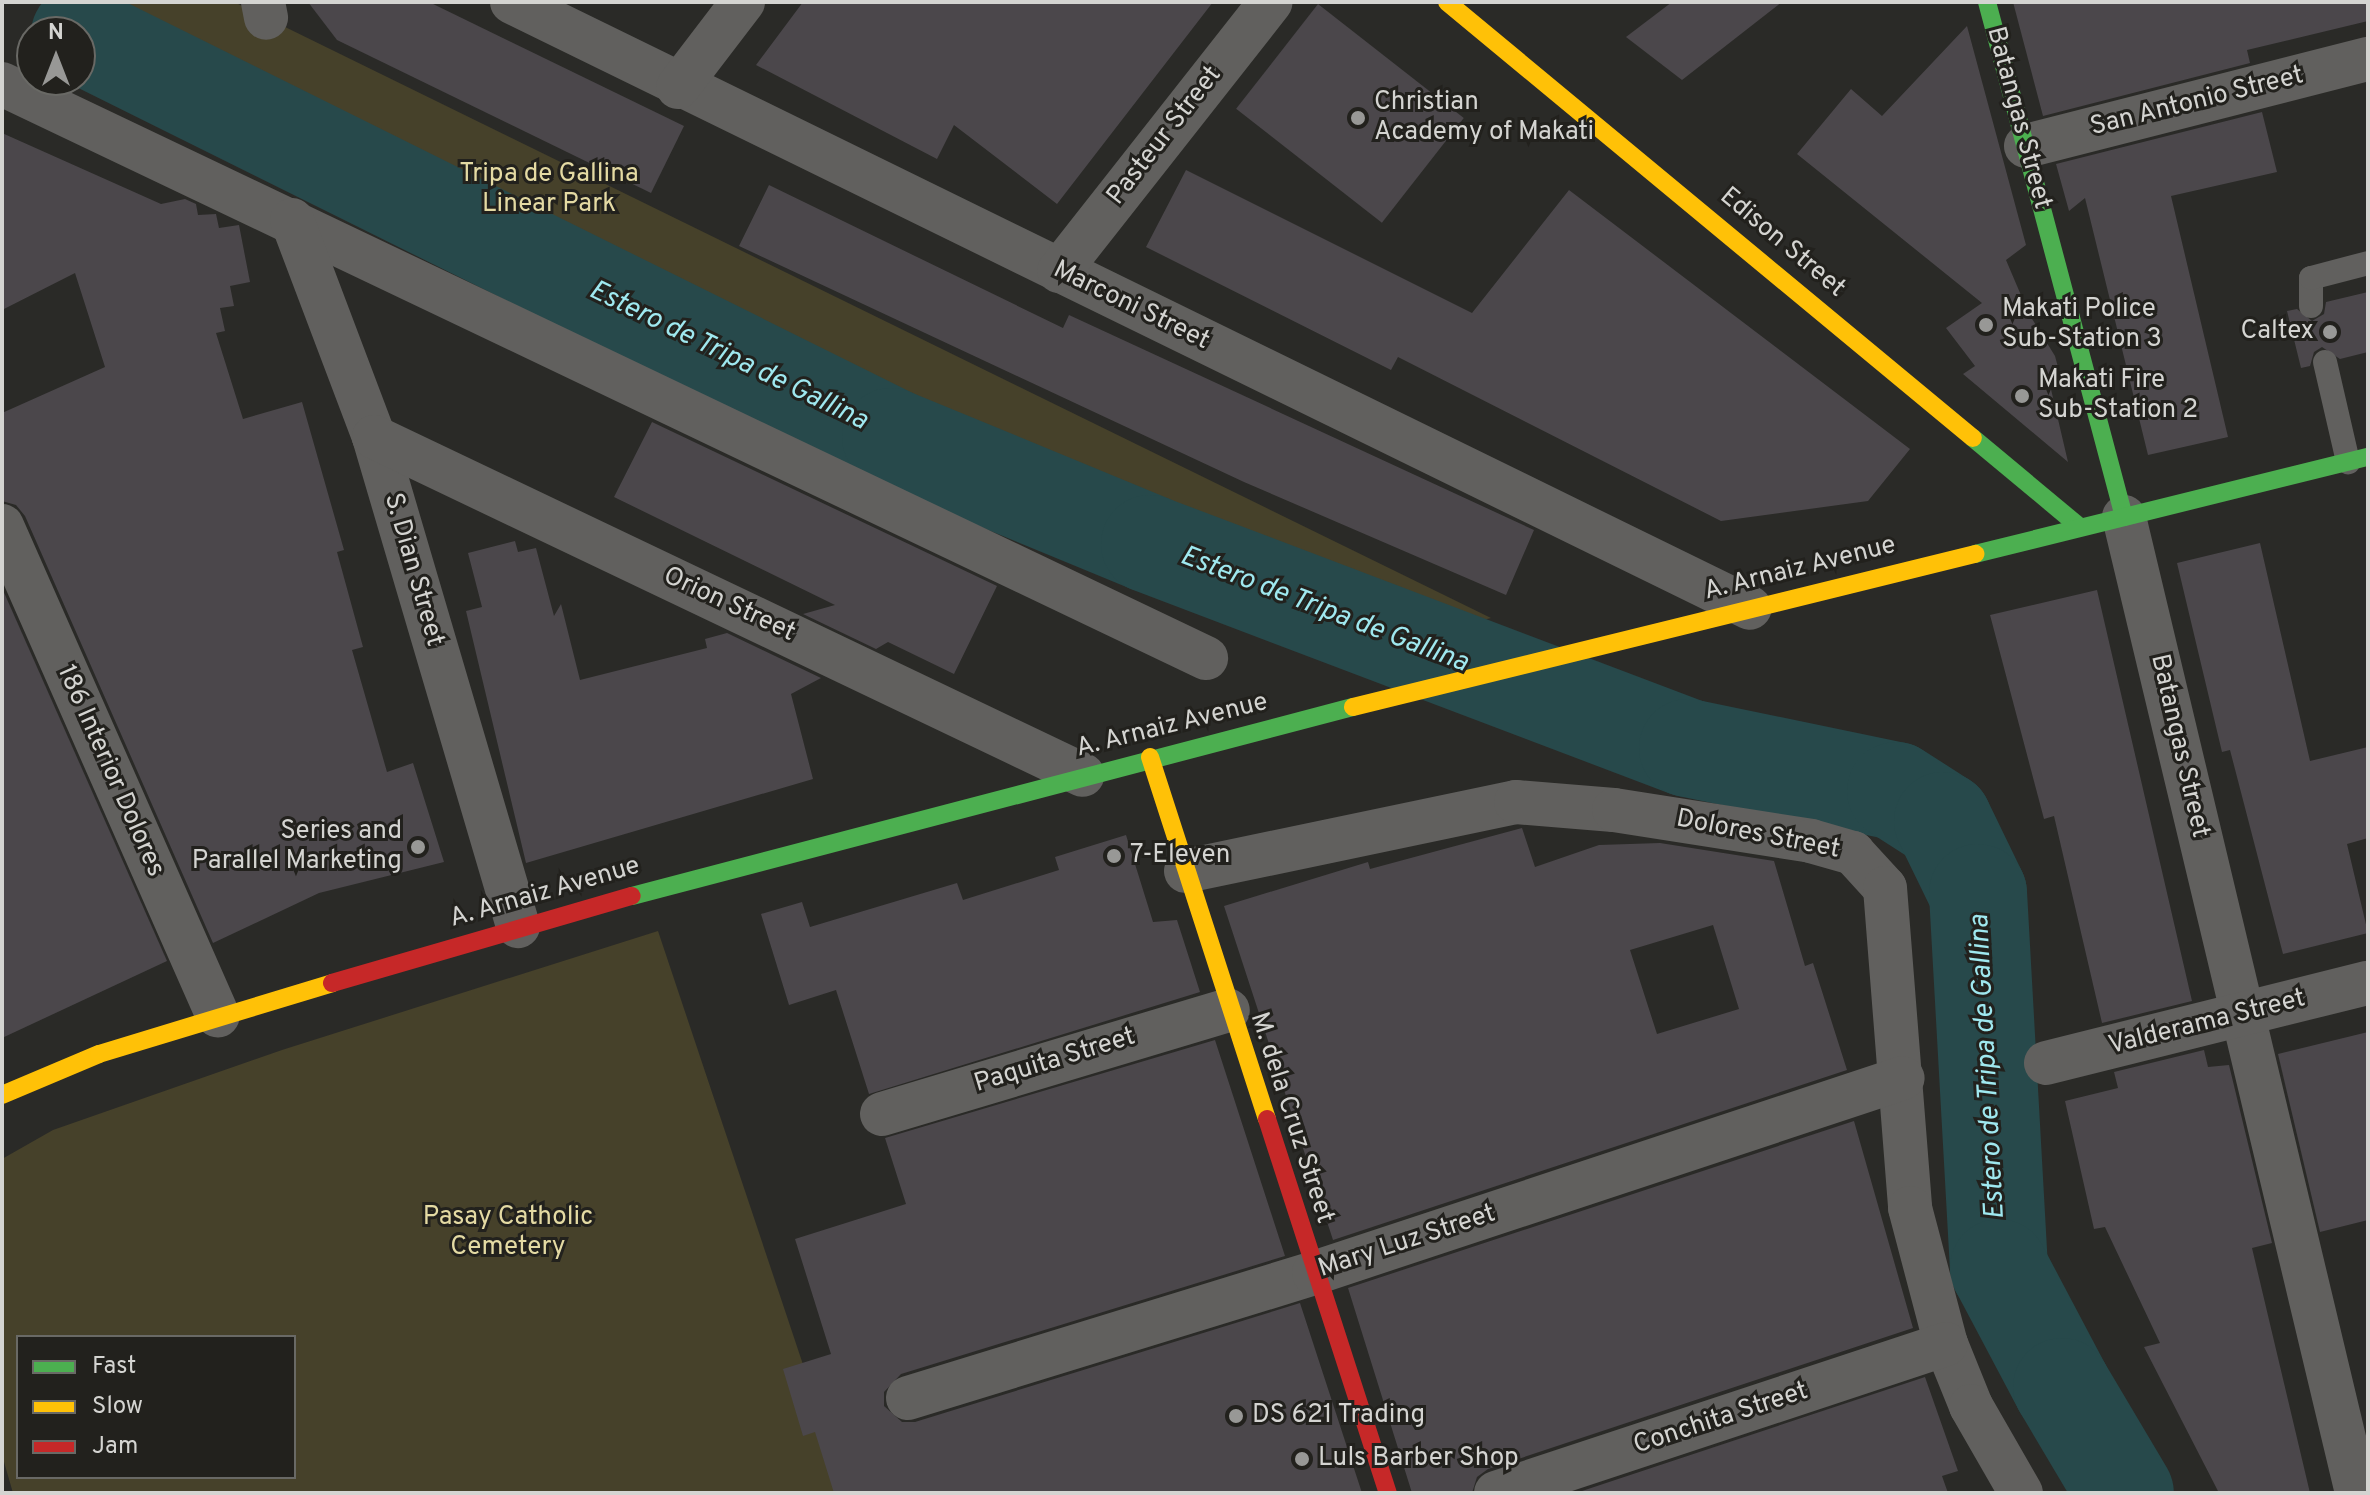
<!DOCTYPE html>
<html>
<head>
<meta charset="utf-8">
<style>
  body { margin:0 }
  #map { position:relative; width:2370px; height:1495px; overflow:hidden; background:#2a2a27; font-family:Overpass,sans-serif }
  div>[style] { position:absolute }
  .green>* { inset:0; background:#46412a }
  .river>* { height:98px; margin:-49px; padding:0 49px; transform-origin:49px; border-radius:49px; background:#27494b }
  .building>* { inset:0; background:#4b474b; transform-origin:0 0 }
  .lane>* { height:24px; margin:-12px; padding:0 12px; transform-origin:12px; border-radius:12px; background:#61605e }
  .street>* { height:44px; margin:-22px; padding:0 22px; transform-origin:22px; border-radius:22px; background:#61605e }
  .fast>* { height:18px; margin:-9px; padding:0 9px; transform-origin:9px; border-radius:9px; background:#4caf50 }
  .slow>* { height:18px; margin:-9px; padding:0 9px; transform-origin:9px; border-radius:9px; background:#ffc107 }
  .jam>* { height:18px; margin:-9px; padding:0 9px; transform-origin:9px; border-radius:9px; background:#c62828 }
  .dots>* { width:22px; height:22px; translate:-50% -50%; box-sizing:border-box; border:4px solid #22211d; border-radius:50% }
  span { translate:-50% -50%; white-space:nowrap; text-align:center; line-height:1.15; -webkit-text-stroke:6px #22211d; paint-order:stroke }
  .street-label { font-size:26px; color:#d4d4d1 }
  .poi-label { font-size:26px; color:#d4d4d1 }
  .left { translate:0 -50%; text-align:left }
  .right { translate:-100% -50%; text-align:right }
  .park-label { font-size:26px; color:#e4daa3 }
  .water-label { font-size:28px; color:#9fe8ef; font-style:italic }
  .frame { position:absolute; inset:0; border:4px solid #d4d4d1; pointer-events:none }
  .legend { position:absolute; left:16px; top:1335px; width:280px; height:144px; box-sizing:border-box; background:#22211d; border:2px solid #696965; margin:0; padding:10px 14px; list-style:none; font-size:24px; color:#d4d4d1 }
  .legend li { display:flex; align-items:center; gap:16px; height:40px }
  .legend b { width:40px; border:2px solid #696965 }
  .north { position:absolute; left:16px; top:16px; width:80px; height:80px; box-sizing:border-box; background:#22211d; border:2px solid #696965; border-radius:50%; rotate:0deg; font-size:22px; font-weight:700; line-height:32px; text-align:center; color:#d4d4d1 }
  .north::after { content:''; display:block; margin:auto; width:28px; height:36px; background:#989896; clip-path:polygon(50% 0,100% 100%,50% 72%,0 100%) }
</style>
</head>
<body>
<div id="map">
  <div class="green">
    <div style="clip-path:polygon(95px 2px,234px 2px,1491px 618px,1436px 632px,1116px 492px,580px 240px)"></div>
    <div style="clip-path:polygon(evenodd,658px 931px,846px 1493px,13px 1493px,2px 1455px,2px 1159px,53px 1130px,282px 1050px,658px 931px,18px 1337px,294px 1337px,294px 1477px,18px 1477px,18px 1337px)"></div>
  </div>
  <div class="river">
    <div style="left:80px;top:34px;width:906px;rotate:26.42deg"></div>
    <div style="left:891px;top:437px;width:280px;rotate:22.4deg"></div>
    <div style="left:1150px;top:544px;width:575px;rotate:20.77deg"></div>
    <div style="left:1688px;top:748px;width:212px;rotate:11.7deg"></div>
    <div style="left:1896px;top:791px;width:56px;rotate:32.6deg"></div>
    <div style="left:1943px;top:821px;width:80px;rotate:64.1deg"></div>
    <div style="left:1978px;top:893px;width:376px;rotate:86.8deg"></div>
    <div style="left:1999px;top:1268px;width:135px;rotate:62.1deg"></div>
    <div style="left:2062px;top:1387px;width:123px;rotate:59.3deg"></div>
  </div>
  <div class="building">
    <div style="clip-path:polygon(308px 2px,429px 2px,684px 126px,651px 193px,337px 40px)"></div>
    <div style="clip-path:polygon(803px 2px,1213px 2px,1057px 204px,954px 125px,937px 159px,756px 65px)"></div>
    <div style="clip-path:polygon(1672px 2px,1782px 2px,1682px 80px,1626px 37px)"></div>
    <div style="clip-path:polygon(2013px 2px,2368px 2px,2368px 21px,2247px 50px,2250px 63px,2043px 116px)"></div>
    <div style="left:1318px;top:4px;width:185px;height:133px;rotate:38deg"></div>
    <div style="clip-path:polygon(1967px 26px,2026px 245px,2006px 260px,2029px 314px,2055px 356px,2062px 382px,2050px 385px,2068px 462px,1963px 374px,1975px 366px,1946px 328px,1982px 303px,1797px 154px,1851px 89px,1882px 116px)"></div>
    <div style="clip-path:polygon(2262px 112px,2277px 172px,2171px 196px,2228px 437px,2148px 455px,2085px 198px,2069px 211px,2056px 164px)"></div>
    <div style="clip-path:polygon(2px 133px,161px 204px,185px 199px,196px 204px,198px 215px,216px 214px,219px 228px,239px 225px,250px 282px,230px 286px,234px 306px,220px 308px,225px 331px,216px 333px,243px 419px,302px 402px,344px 550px,337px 552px,363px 647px,352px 650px,387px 772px,413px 763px,444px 862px,319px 893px,213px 943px,25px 516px,16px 505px,2px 501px,2px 413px,105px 367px,75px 273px,2px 310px)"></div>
    <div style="clip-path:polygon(1186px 170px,1472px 313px,1569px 190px,1910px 449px,1868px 501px,1721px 521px,1398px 357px,1391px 370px,1146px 247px)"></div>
    <div style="clip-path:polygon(769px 185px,1063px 328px,1069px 315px,1534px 530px,1506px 595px,1244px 482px,739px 246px)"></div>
    <div style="clip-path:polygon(2368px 292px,2368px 352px,2340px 359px,2322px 347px,2314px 352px,2310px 366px,2301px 368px,2287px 311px,2297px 309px,2312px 321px,2324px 314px,2326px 302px)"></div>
    <div style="clip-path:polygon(652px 422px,997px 586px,954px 674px,888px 642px,876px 649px,803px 614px,835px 605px,614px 497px)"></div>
    <div style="clip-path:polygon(515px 541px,518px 552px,536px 548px,554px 616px,561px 604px,580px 680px,707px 648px,705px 639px,727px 633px,821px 678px,791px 694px,813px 779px,526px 863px,466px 611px,482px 607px,468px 553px)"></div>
    <div style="clip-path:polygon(2260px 543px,2310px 761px,2368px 747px,2368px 838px,2347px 844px,2368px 933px,2283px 954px,2230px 750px,2222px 752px,2177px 563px)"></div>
    <div style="clip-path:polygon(2px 588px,167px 961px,2px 1038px)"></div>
    <div style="clip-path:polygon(2097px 590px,2192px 1001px,2102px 1023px,2054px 816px,2044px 819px,1990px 615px)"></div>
    <div style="clip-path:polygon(evenodd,1522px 828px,1535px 867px,1599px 845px,1660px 843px,1774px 861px,1805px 966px,1813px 963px,1847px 1070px,1333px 1240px,1224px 906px,1368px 862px,1370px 869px,1522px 828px,1713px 925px,1739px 1009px,1657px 1034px,1630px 950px,1713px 925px)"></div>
    <div style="clip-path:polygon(1126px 835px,1153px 922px,1177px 920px,1200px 992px,869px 1094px,836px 990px,789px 1005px,761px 914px,802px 902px,810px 927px,957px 883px,963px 900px,1059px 870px,1055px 857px)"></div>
    <div style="clip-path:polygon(2368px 1032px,2368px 1220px,2320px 1232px,2278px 1054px)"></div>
    <div style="clip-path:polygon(1215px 1040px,1285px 1256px,901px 1374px,884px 1392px,884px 1406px,902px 1422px,915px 1422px,1300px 1303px,1362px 1493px,834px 1493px,815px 1432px,803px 1436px,783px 1369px,831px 1354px,795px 1239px,906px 1204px,885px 1138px)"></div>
    <div style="clip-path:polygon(2204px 1050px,2208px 1067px,2229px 1065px,2272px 1243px,2252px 1248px,2310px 1493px,2219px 1493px,2144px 1347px,2160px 1343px,2105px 1227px,2094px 1229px,2065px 1101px,2118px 1088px,2114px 1072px)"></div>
    <div style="clip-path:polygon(1854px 1121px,1913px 1328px,1488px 1469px,1477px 1477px,1472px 1493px,1412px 1493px,1348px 1288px)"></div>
    <div style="clip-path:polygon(1925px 1377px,1958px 1471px,1942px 1476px,1948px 1493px,1576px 1493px)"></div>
  </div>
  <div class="lane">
    <div style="left:2311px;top:306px;width:28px;rotate:-90deg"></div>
    <div style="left:2311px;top:278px;width:59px;rotate:-14.7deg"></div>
    <div style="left:2325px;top:362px;width:103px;rotate:77deg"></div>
  </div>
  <div class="street">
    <div style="left:263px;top:2px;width:16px;rotate:79deg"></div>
    <div style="left:512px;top:2px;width:1378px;rotate:26.08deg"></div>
    <div style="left:2px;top:84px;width:1334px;rotate:25.49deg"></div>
    <div style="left:678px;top:87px;width:107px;rotate:-52.6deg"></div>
    <div style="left:2026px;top:146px;width:353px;rotate:-14.3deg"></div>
    <div style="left:292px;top:220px;width:232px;rotate:69.3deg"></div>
    <div style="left:374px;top:437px;width:510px;rotate:73.59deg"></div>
    <div style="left:1059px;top:271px;width:342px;rotate:-51.8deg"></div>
    <div style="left:374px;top:437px;width:785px;rotate:25.49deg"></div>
    <div style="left:2124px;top:517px;width:1003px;rotate:76.57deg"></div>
    <div style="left:2px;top:526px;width:535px;rotate:66.21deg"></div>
    <div style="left:1186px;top:871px;width:337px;rotate:-11.8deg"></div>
    <div style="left:1516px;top:802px;width:98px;rotate:4.7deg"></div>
    <div style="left:1614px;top:810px;width:199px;rotate:8.9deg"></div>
    <div style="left:1811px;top:841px;width:44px;rotate:15.9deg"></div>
    <div style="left:1853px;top:853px;width:47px;rotate:47.6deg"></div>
    <div style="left:1885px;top:888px;width:321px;rotate:85.5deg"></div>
    <div style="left:1910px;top:1208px;width:141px;rotate:75.2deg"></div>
    <div style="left:1946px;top:1344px;width:67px;rotate:68deg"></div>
    <div style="left:1971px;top:1406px;width:100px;rotate:60.1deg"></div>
    <div style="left:2046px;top:1063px;width:332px;rotate:-14deg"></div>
    <div style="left:882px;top:1114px;width:361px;rotate:-16.7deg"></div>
    <div style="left:908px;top:1398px;width:425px;rotate:-17.1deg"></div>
    <div style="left:1314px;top:1273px;width:620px;rotate:-18.32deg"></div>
    <div style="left:1496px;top:1493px;width:474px;rotate:-18.3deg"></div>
  </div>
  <div class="fast">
    <div style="left:1987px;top:2px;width:533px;rotate:75.1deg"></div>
    <div style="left:1973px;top:438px;width:139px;rotate:39.8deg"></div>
    <div style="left:1975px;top:554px;width:405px;rotate:-13.9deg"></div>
    <div style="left:632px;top:896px;width:745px;rotate:-14.69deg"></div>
  </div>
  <div class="slow">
    <div style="left:1447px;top:2px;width:683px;rotate:39.66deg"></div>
    <div style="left:1353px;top:707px;width:641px;rotate:-13.82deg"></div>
    <div style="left:1150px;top:757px;width:380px;rotate:72.1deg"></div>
    <div style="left:2px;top:1095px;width:105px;rotate:-22.9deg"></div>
    <div style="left:99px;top:1054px;width:244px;rotate:-16.9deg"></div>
  </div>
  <div class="jam">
    <div style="left:332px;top:983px;width:312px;rotate:-16.2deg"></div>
    <div style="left:1267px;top:1119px;width:393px;rotate:72.1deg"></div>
  </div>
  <div class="dots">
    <div style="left:1358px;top:118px;background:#989896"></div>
    <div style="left:1986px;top:325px;background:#989896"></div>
    <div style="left:2330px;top:332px;background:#989896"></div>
    <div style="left:2022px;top:396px;background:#989896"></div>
    <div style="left:418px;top:847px;background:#989896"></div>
    <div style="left:1114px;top:856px;background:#989896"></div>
    <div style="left:1236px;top:1416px;background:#989896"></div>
    <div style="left:1302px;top:1459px;background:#989896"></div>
  </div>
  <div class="street-label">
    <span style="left:2197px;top:102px;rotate:-14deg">San Antonio Street</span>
    <span style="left:2018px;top:118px;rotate:75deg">Batangas Street</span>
    <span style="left:1165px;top:136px;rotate:-52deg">Pasteur Street</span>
    <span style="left:1782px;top:243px;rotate:40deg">Edison Street</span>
    <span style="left:1131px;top:306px;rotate:26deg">Marconi Street</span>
    <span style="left:1800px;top:569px;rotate:-14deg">A. Arnaiz Avenue</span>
    <span style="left:413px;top:570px;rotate:74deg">S. Dian Street</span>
    <span style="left:729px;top:605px;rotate:25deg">Orion Street</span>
    <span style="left:1172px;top:726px;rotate:-14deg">A. Arnaiz Avenue</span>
    <span style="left:2179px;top:746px;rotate:77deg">Batangas Street</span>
    <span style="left:110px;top:771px;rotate:66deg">186 Interior Dolores</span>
    <span style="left:1758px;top:835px;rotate:11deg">Dolores Street</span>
    <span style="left:545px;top:893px;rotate:-16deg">A. Arnaiz Avenue</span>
    <span style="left:2207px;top:1023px;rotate:-14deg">Valderama Street</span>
    <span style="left:1055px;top:1061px;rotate:-17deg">Paquita Street</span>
    <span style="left:1291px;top:1118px;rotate:72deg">M. dela Cruz Street</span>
    <span style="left:1407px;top:1242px;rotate:-18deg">Mary Luz Street</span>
    <span style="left:1721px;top:1419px;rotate:-18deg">Conchita Street</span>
  </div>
  <div class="poi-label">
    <span class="left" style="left:1374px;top:118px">Christian<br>Academy of Makati</span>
    <span class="left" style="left:2002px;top:325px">Makati Police<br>Sub-Station 3</span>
    <span class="right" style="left:2314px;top:332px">Caltex</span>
    <span class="left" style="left:2038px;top:396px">Makati Fire<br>Sub-Station 2</span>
    <span class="right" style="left:402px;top:847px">Series and<br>Parallel Marketing</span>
    <span class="left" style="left:1130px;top:856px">7-Eleven</span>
    <span class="left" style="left:1252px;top:1416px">DS 621 Trading</span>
    <span class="left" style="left:1318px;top:1459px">LuIs Barber Shop</span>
  </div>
  <div class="park-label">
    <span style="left:549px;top:190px">Tripa de Gallina<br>Linear Park</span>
    <span style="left:508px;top:1233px">Pasay Catholic<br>Cemetery</span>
  </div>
  <div class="water-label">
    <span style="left:728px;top:356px;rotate:26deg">Estero de Tripa de Gallina</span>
    <span style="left:1324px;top:610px;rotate:21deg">Estero de Tripa de Gallina</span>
    <span style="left:1988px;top:1067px;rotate:-93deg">Estero de Tripa de Gallina</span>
  </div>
  <div class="frame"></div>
  <ul class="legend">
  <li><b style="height:10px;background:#4caf50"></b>Fast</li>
  <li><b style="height:10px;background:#ffc107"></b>Slow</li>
  <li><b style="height:10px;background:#c62828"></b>Jam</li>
  </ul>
  <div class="north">N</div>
</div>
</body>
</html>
